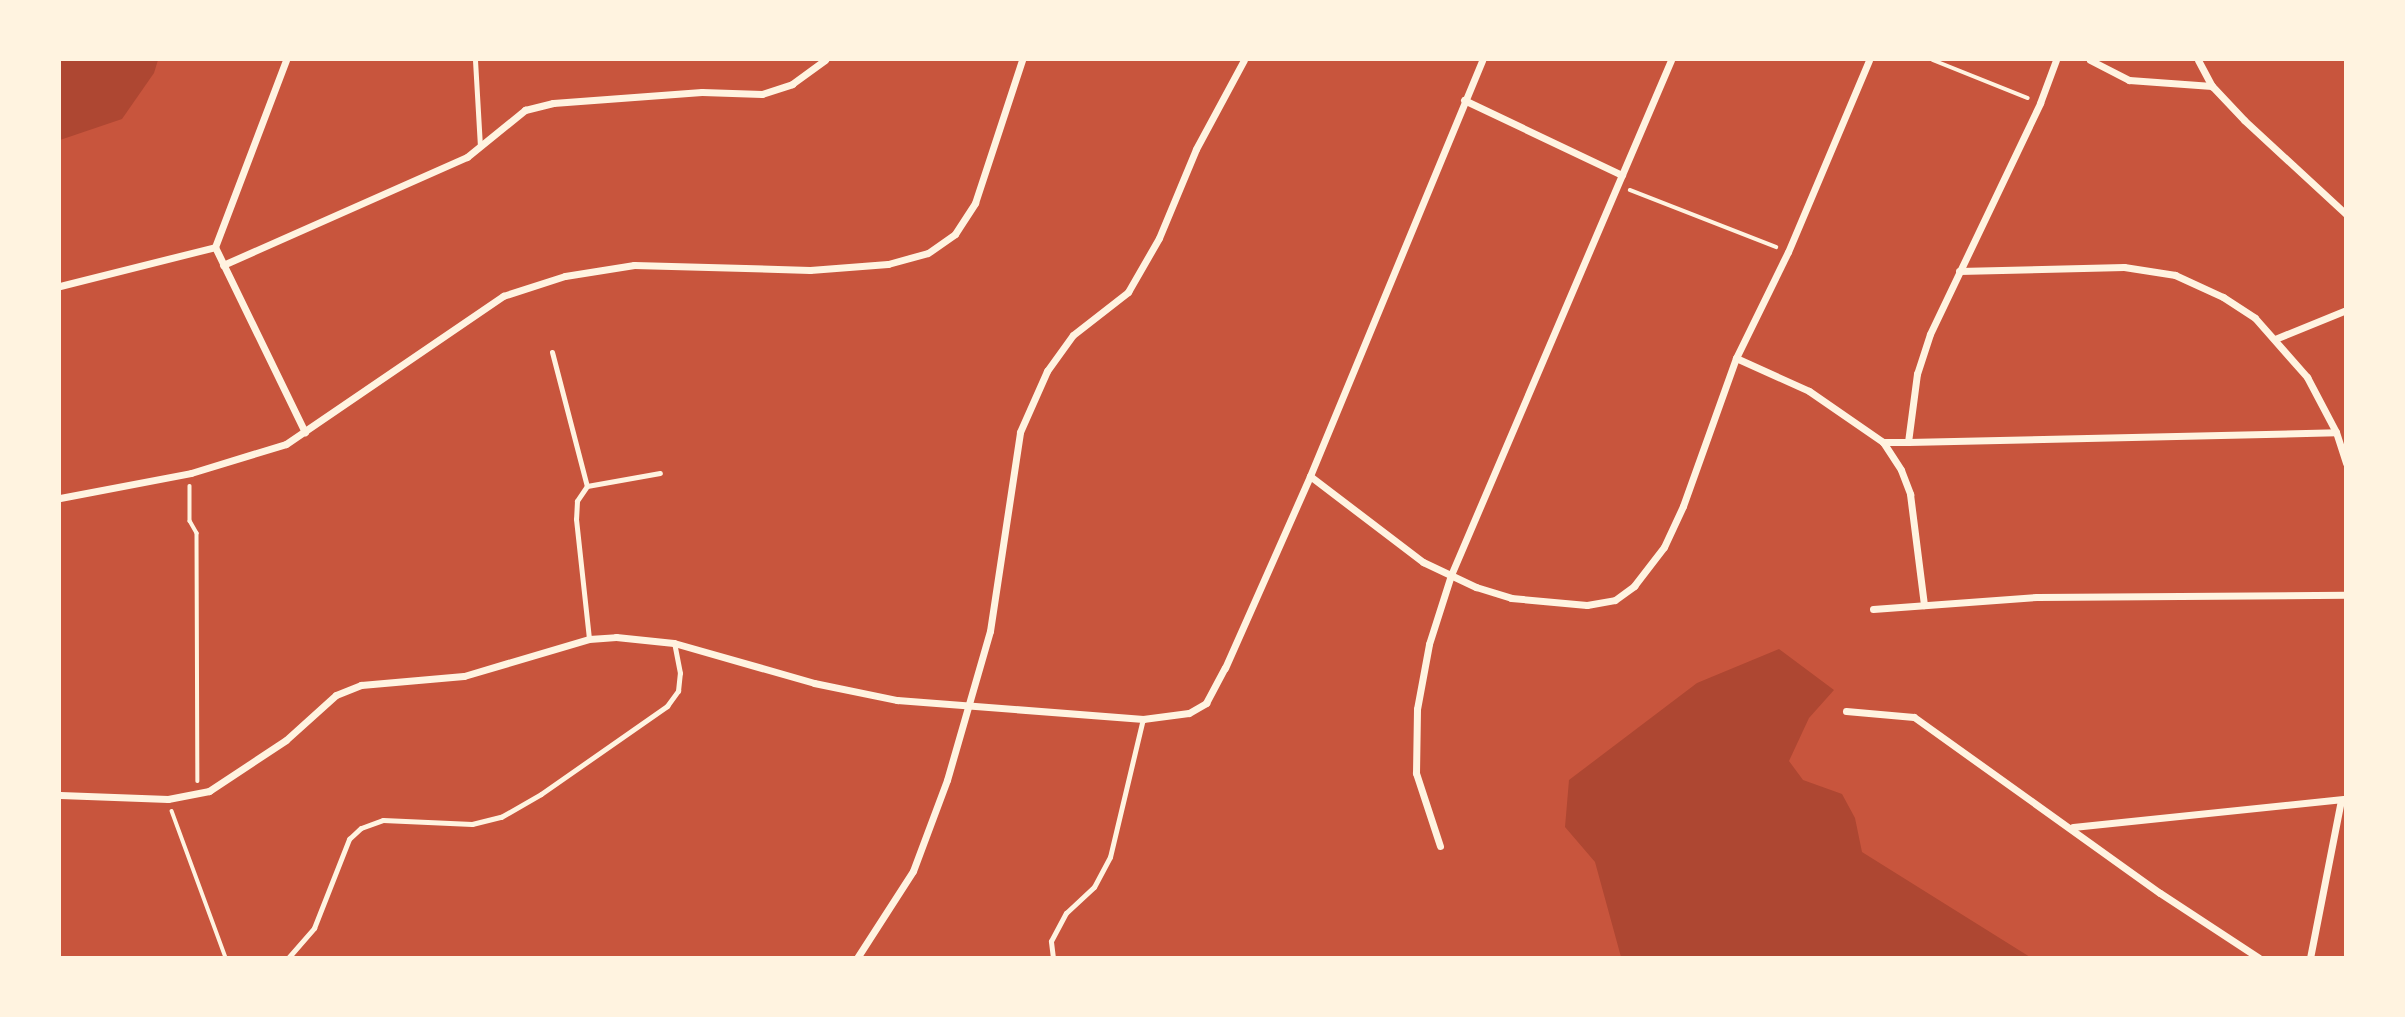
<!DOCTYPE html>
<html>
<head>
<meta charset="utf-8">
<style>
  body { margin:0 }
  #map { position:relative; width:2405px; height:1017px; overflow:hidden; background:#c8553d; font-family:Ubuntu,sans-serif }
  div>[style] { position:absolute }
  .green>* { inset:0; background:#ae4732 }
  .path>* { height:3.5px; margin:-1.75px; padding:0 1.75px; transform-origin:1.75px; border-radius:1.75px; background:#fff3e0 }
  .service>* { height:5px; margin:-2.5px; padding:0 2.5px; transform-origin:2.5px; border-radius:2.5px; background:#fff3e0 }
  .minor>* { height:7px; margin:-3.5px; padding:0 3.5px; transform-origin:3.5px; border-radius:3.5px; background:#fff3e0 }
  span { translate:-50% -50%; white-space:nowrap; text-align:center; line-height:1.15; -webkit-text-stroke:5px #fff3e0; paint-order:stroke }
  .frame { position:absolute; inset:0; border:61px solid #fff3e0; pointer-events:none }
</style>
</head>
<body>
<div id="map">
  <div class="green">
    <div style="clip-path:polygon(60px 60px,158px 60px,154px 73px,122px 119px,60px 140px)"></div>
    <div style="clip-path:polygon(1779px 649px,1834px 690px,1809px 718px,1789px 761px,1803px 780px,1842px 794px,1855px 818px,1862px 852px,2030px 957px,1621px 957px,1595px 862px,1565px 827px,1569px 780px,1697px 683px)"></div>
  </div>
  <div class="path">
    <div style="left:1933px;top:60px;width:102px;rotate:21.8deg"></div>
    <div style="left:1630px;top:190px;width:157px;rotate:21.3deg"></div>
    <div style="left:190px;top:486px;width:35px;rotate:90deg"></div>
    <div style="left:190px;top:521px;width:14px;rotate:60deg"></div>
    <div style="left:197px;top:533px;width:248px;rotate:89.8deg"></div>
    <div style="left:172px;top:811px;width:157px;rotate:69.8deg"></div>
  </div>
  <div class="service">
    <div style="left:475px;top:60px;width:86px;rotate:86.7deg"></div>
    <div style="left:552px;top:352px;width:138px;rotate:75.4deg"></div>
    <div style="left:587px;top:486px;width:18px;rotate:124deg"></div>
    <div style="left:577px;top:501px;width:18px;rotate:93deg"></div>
    <div style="left:576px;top:519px;width:121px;rotate:83.8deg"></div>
    <div style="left:587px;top:486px;width:74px;rotate:-10.1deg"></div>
    <div style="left:288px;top:958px;width:40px;rotate:-49deg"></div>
    <div style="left:314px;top:928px;width:96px;rotate:-68.5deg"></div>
    <div style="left:349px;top:839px;width:16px;rotate:-43deg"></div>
    <div style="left:361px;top:828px;width:23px;rotate:-20deg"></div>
    <div style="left:383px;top:820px;width:89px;rotate:2.6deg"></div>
    <div style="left:472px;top:824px;width:30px;rotate:-14deg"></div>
    <div style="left:501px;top:817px;width:46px;rotate:-29.9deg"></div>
    <div style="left:541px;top:794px;width:154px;rotate:-34.9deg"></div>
    <div style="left:667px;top:706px;width:19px;rotate:-54deg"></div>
    <div style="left:678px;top:691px;width:18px;rotate:-84deg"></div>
    <div style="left:680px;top:673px;width:31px;rotate:-101deg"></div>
    <div style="left:1053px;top:958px;width:17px;rotate:-97deg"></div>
    <div style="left:1051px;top:941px;width:32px;rotate:-62deg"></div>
    <div style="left:1066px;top:913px;width:38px;rotate:-43deg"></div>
    <div style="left:1094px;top:887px;width:34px;rotate:-62deg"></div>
    <div style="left:1110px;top:857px;width:142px;rotate:-76.6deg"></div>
  </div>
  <div class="minor">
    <div style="left:2090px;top:60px;width:44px;rotate:27.1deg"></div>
    <div style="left:2129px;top:80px;width:83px;rotate:4.1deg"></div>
    <div style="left:2198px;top:60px;width:30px;rotate:62deg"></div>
    <div style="left:2212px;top:86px;width:47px;rotate:46.7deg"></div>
    <div style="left:2244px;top:120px;width:139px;rotate:42.7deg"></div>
    <div style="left:1464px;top:100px;width:175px;rotate:25.4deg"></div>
    <div style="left:215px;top:247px;width:206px;rotate:64.1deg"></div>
    <div style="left:215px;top:247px;width:200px;rotate:-69.2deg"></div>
    <div style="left:223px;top:265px;width:267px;rotate:-23.9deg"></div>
    <div style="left:467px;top:157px;width:75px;rotate:-39deg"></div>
    <div style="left:525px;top:110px;width:29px;rotate:-14deg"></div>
    <div style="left:553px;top:103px;width:149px;rotate:-4.2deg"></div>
    <div style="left:702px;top:92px;width:60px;rotate:1.9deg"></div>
    <div style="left:762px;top:94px;width:32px;rotate:-18deg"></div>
    <div style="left:792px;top:84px;width:41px;rotate:-36deg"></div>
    <div style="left:1959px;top:271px;width:165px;rotate:-1.4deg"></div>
    <div style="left:2124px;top:267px;width:52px;rotate:8.9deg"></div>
    <div style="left:2175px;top:275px;width:53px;rotate:24.6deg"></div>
    <div style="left:2223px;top:297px;width:38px;rotate:33deg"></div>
    <div style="left:2255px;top:318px;width:79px;rotate:48.6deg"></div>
    <div style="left:2307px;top:377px;width:62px;rotate:62.2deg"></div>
    <div style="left:2336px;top:432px;width:33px;rotate:72deg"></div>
    <div style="left:60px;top:286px;width:160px;rotate:-14.1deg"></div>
    <div style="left:2275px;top:339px;width:77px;rotate:-22.2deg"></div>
    <div style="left:1736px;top:358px;width:80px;rotate:24.3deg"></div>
    <div style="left:1809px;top:391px;width:90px;rotate:34.6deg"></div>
    <div style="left:1883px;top:442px;width:33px;rotate:57deg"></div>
    <div style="left:1901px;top:470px;width:26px;rotate:69deg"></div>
    <div style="left:1910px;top:494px;width:112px;rotate:82.8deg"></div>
    <div style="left:1883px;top:442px;width:25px"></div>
    <div style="left:1908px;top:442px;width:69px;rotate:-82.5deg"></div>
    <div style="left:1917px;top:374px;width:42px;rotate:-72deg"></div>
    <div style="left:1930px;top:334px;width:256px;rotate:-64.5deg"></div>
    <div style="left:2040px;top:103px;width:46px;rotate:-69.6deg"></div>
    <div style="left:1908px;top:442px;width:428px;rotate:-1.3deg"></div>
    <div style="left:1310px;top:476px;width:142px;rotate:37.3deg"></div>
    <div style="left:1423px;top:562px;width:59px;rotate:25.3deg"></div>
    <div style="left:1476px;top:587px;width:37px;rotate:17deg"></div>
    <div style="left:1511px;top:598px;width:76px;rotate:5.3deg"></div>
    <div style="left:1587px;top:605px;width:28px;rotate:-10deg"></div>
    <div style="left:1615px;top:600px;width:24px;rotate:-36deg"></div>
    <div style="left:1634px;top:586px;width:49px;rotate:-52.4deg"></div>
    <div style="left:1664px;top:547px;width:45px;rotate:-65.1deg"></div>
    <div style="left:1683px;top:506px;width:157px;rotate:-70.3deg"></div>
    <div style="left:1736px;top:358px;width:118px;rotate:-63.9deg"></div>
    <div style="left:1788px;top:252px;width:208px;rotate:-67.1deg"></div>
    <div style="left:60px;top:498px;width:133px;rotate:-10.8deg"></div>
    <div style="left:191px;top:473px;width:99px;rotate:-17deg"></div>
    <div style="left:286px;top:444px;width:263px;rotate:-34.3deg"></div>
    <div style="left:503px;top:296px;width:65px;rotate:-17.9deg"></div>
    <div style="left:565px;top:276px;width:70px;rotate:-9.1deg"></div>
    <div style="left:634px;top:265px;width:176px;rotate:1.6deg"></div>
    <div style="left:810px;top:270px;width:78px;rotate:-4.4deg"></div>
    <div style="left:888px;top:264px;width:41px;rotate:-15.4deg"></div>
    <div style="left:928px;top:253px;width:33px;rotate:-35deg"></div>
    <div style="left:955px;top:234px;width:37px;rotate:-57deg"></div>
    <div style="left:975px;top:203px;width:151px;rotate:-71.8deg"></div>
    <div style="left:1873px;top:609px;width:164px;rotate:-4.2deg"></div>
    <div style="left:2037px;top:597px;width:309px;rotate:-0.4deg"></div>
    <div style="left:1846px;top:711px;width:68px;rotate:5deg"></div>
    <div style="left:1914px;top:717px;width:302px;rotate:35.6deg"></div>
    <div style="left:2160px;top:893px;width:118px;rotate:33.3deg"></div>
    <div style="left:60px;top:795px;width:108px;rotate:2.1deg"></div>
    <div style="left:168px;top:799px;width:42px;rotate:-11deg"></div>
    <div style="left:209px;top:791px;width:92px;rotate:-33.5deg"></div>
    <div style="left:286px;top:740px;width:67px;rotate:-42deg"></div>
    <div style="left:336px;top:695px;width:27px;rotate:-22deg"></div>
    <div style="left:361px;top:685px;width:103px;rotate:-5deg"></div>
    <div style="left:464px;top:676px;width:130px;rotate:-16.5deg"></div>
    <div style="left:589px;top:639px;width:27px;rotate:-4deg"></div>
    <div style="left:616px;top:637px;width:58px;rotate:5.9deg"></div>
    <div style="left:674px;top:643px;width:146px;rotate:15.9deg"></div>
    <div style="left:814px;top:683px;width:85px;rotate:11.6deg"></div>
    <div style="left:897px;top:700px;width:247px;rotate:4.4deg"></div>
    <div style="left:1143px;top:719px;width:46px;rotate:-7.4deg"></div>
    <div style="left:1189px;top:713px;width:20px;rotate:-30deg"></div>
    <div style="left:1206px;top:703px;width:40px;rotate:-62deg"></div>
    <div style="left:1225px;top:668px;width:210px;rotate:-66.1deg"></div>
    <div style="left:1310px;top:476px;width:450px;rotate:-67.5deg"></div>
    <div style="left:2073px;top:827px;width:274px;rotate:-5.9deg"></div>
    <div style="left:1440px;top:846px;width:77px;rotate:-108.2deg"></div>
    <div style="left:1416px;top:773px;width:64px;rotate:-89.1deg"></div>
    <div style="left:1417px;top:709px;width:66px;rotate:-79.5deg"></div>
    <div style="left:1429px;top:644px;width:72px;rotate:-72.3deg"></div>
    <div style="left:1451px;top:575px;width:560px;rotate:-66.87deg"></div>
    <div style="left:857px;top:958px;width:103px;rotate:-57.2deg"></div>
    <div style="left:913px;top:871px;width:97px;rotate:-69.5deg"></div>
    <div style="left:947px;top:780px;width:155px;rotate:-73.9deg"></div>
    <div style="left:990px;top:631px;width:201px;rotate:-81.4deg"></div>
    <div style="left:1020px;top:432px;width:67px;rotate:-66.1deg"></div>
    <div style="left:1047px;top:371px;width:44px;rotate:-54.2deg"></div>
    <div style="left:1073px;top:335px;width:70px;rotate:-38deg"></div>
    <div style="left:1128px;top:292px;width:62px;rotate:-60.1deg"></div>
    <div style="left:1159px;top:238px;width:96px;rotate:-67.4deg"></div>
    <div style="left:1196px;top:149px;width:101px;rotate:-61.7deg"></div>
    <div style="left:2310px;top:958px;width:161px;rotate:-78.9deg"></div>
  </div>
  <div class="frame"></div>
</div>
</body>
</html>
